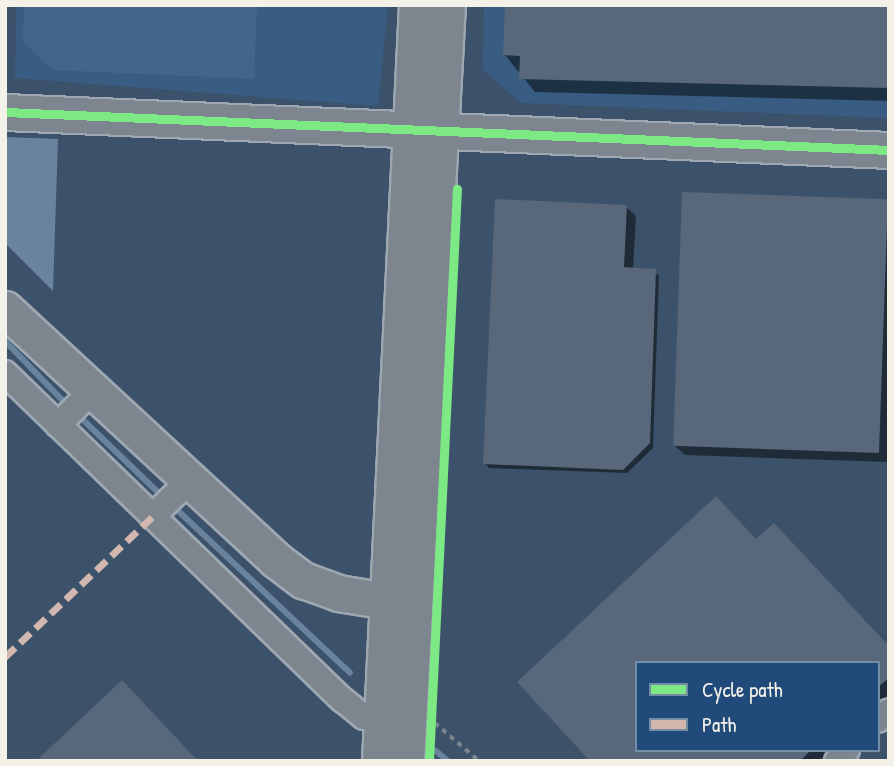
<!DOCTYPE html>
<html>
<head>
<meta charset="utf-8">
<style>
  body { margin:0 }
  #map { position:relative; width:894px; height:766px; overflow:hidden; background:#3c526a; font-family:"Patrick Hand",sans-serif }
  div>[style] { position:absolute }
  .built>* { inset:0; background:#385c82 }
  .green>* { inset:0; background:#446589 }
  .water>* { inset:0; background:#6a839d }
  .shadow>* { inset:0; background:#0007 }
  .stream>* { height:6px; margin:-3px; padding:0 3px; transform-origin:3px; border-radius:3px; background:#6a839d }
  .building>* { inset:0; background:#586779; transform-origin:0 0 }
  .path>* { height:3.5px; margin-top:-1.75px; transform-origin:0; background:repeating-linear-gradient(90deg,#79848f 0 5px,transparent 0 10px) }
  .roads { filter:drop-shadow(2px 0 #9fa8b2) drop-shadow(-2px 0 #9fa8b2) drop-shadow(0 2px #9fa8b2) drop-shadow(0 -2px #9fa8b2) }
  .street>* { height:24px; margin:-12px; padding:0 12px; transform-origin:12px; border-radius:12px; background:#7d868e }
  .secondary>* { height:35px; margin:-17.5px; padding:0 17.5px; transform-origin:17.5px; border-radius:17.5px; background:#7d868e }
  .quiet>* { height:7px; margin-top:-3.5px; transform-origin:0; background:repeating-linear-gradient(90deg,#d1b7ad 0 14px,transparent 0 21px) }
  .cycleway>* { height:9px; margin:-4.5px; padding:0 4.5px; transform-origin:4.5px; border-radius:4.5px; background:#7ce984 }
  span { translate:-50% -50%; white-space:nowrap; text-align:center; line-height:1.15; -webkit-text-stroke:5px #1f4a7a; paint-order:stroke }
  .frame { position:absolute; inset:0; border:7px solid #f4f1e8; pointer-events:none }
  .legend { position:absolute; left:635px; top:661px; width:245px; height:91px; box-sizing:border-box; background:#1f4a7a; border:2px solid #748da6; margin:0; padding:9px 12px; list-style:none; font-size:21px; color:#f4f1e8 }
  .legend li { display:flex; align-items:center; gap:14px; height:35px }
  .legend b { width:35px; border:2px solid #748da6 }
</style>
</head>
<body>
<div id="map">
  <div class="built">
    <div style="clip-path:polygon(16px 5px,388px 5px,378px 106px,15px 78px)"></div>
    <div style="clip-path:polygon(484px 5px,889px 5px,889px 118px,521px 103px,483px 70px)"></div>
  </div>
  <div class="green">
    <div style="clip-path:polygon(24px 5px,257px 5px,254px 79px,53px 70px,23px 42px)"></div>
  </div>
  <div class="water">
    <div style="clip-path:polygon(5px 137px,58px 139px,53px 291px,5px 243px)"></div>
  </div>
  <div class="shadow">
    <div style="clip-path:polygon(889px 5px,889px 101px,535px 92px,505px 55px)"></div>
    <div style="clip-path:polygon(887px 201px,888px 462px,685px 455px,675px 446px)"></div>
    <div style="clip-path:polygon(626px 207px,636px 216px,633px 270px,659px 275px,653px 448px,627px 473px,489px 468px,485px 463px)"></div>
    <div style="clip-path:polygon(757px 541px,889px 648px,889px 695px,878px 705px,878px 663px,637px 663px,637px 750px,830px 750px,819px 761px,592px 761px,519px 682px)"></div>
  </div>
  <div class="stream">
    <div style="left:5px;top:341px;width:92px;rotate:45.9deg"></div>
    <div style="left:77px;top:414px;width:122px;rotate:44deg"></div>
    <div style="left:173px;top:506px;width:243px;rotate:43.3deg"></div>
    <div style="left:436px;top:751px;width:16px;rotate:40deg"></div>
  </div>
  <div class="building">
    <div style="clip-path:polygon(505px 5px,889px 5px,889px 88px,519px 79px,520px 56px,503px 55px)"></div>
    <div style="left:682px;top:192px;width:206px;height:254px;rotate:2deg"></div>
    <div style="clip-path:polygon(495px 199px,627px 205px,624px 267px,656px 269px,650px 443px,623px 470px,483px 464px)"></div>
    <div style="clip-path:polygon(716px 496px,756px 539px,774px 523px,889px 646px,889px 678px,878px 687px,878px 663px,637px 663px,637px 750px,811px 750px,800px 761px,590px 761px,517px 682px)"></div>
    <div style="clip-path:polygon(122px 680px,198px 761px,36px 761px)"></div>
  </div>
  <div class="path">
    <div style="left:435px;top:723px;width:58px;rotate:40.8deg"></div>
  </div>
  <div class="roads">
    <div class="street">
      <div style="left:5px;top:373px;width:470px;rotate:44.1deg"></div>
      <div style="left:343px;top:700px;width:27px;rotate:39deg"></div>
      <div style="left:364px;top:717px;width:18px;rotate:9deg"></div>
      <div style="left:58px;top:425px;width:48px;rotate:-45deg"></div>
      <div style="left:154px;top:515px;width:49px;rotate:-44.2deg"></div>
      <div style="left:878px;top:720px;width:14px;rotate:-39deg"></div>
      <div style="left:837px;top:761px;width:15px;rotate:-48deg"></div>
    </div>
    <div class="secondary">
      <div style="left:5px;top:112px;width:885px;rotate:2.46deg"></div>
      <div style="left:5px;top:309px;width:369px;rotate:42.8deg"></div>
      <div style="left:276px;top:560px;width:34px;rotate:37deg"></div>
      <div style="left:303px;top:580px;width:37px;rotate:20deg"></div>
      <div style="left:338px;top:593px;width:50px;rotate:9.3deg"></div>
      <div style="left:380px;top:761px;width:757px;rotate:-87.2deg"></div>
      <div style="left:406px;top:761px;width:757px;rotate:-86.9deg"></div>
    </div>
  </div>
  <div class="quiet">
    <div style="left:5px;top:657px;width:206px;rotate:-43.6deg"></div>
  </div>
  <div class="cycleway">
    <div style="left:5px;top:112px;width:885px;rotate:2.46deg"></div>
    <div style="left:429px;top:761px;width:573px;rotate:-87.2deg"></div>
  </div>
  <div class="frame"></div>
  <ul class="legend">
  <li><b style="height:9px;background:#7ce984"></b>Cycle path</li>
  <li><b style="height:9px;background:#d1b7ad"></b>Path</li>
  </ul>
</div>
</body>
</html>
